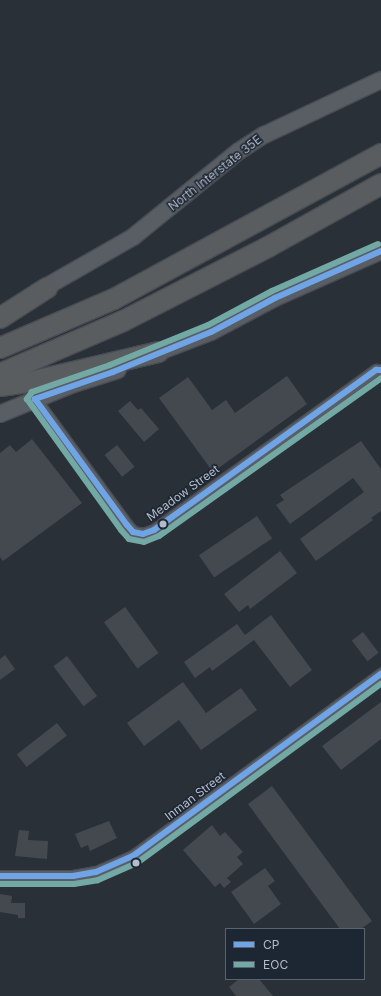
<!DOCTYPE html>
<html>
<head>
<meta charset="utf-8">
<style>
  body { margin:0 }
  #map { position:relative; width:381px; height:996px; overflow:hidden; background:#2a3038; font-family:Inter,sans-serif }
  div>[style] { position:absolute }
  .building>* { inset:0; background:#444950; transform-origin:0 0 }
  .roads { filter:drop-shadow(1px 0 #484c53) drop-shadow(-1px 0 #484c53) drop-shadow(0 1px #484c53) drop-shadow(0 -1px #484c53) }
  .street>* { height:11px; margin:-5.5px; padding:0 5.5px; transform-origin:5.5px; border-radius:5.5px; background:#5a5e66 }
  .secondary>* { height:16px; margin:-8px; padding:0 8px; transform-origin:8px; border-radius:8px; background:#595d64 }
  .highway>* { height:20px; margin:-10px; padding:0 10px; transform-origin:10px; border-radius:10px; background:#5a5d60 }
  .bus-1>* { height:6px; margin:-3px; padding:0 3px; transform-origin:3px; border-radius:3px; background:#6fa4e6 }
  .bus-2>* { height:6px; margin:-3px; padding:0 3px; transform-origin:3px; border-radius:3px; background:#72a9a5 }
  .dots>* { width:11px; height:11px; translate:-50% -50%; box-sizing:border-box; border:2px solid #1d2633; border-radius:50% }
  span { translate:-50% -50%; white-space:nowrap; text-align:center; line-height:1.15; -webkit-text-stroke:3px #1d2633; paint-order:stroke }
  .street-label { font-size:12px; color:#b4bcc9 }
  .legend { position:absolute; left:225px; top:928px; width:140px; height:52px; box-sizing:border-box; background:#1d2633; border:1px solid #59626f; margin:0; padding:5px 7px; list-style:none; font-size:12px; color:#b4bcc9 }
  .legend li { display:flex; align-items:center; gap:8px; height:20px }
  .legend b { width:20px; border:1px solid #59626f }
</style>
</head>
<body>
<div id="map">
  <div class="building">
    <div style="clip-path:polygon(287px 376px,307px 404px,213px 472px,159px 398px,188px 377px,212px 410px,226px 400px,235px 413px)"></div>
    <div style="clip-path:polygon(130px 401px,138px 410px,141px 408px,159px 429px,144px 442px,118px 411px)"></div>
    <div style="clip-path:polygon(32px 439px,82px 503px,3px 561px,0 557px,0 453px,10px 445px,16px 452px)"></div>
    <div style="clip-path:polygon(361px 441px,381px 469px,381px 511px,371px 518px,373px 520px,316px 561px,300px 539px,364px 492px,353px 478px,290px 524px,276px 505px,284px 500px,280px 495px)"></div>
    <div style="left:117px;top:445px;width:28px;height:16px;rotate:51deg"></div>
    <div style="left:257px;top:516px;width:27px;height:70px;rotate:56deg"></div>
    <div style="clip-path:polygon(280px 551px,297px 573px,250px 609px,248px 605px,239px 612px,224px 594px)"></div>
    <div style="left:125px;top:607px;width:57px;height:26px;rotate:54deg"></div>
    <div style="clip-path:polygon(271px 615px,312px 670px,290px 687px,254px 640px,212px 671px,210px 667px,195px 678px,184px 662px,237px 624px,245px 635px)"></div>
    <div style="left:363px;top:632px;width:26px;height:14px;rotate:53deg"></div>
    <div style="clip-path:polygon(5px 655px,15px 669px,0 680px,0 659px)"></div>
    <div style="left:67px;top:656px;width:50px;height:17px;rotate:53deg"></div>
    <div style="clip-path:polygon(183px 682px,206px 713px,241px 688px,257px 710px,201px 750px,179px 720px,144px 746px,127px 723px)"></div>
    <div style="clip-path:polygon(381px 702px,381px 739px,341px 770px,322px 746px)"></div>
    <div style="left:57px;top:723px;width:16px;height:51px;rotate:52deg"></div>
    <div style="clip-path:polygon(272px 786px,372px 921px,361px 929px,340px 929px,248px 804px)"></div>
    <div style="clip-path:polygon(109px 821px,117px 838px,90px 851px,88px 845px,81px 848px,75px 834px)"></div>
    <div style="clip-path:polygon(212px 825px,220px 836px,225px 832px,243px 852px,237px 857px,243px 864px,227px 878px,231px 882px,224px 888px,220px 883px,215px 887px,183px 850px)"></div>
    <div style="clip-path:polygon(19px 830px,29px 831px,28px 840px,48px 841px,47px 859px,15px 856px)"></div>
    <div style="clip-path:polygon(265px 868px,275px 881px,268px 886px,281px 904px,254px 924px,231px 892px)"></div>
    <div style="clip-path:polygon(0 894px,12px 896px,11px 903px,25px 903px,25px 918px,18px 918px,18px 915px,0 912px)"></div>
    <div style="clip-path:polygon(239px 979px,259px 979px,273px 996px,236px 996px,229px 987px)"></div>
  </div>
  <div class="roads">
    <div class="street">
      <div style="left:35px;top:399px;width:156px;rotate:53.9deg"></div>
      <div style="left:127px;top:525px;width:9px;rotate:49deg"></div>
      <div style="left:133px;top:532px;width:10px;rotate:11deg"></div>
      <div style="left:143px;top:534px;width:12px;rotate:-20deg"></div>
      <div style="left:154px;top:530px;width:274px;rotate:-35.8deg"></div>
      <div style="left:376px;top:370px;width:5px"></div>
      <div style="left:0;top:876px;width:73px"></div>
      <div style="left:73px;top:876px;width:23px;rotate:-10deg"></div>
      <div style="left:96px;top:872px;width:40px;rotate:-23.4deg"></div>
      <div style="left:133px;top:856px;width:308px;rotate:-36.3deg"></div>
    </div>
    <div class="secondary">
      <div style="left:37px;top:292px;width:111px;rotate:-29.8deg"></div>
      <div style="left:133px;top:237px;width:136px;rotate:-39.1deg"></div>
      <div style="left:239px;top:151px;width:30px;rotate:-33deg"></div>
      <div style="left:264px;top:135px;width:129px;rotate:-25.2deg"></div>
      <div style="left:148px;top:356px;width:67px;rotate:-20.9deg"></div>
      <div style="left:211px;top:332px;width:72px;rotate:-28deg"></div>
      <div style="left:275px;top:298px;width:116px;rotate:-23.9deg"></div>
      <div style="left:0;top:414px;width:77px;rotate:-22.2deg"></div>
      <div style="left:71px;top:385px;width:49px;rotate:-17.7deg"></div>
    </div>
    <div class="highway">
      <div style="left:0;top:318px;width:56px;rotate:-32.6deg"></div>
      <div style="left:0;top:348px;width:124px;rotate:-23.3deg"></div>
      <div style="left:114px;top:299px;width:304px;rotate:-28.5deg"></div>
      <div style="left:0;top:374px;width:134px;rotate:-23.3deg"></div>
      <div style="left:123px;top:321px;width:163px;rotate:-27deg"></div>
      <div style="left:268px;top:247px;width:129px;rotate:-29.1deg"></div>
      <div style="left:0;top:386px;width:30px;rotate:-8deg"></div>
      <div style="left:30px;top:382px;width:132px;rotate:-13.1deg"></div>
    </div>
  </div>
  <div class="bus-1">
    <div style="left:381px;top:251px;width:116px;rotate:156.1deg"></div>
    <div style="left:275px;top:298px;width:72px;rotate:152deg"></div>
    <div style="left:211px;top:332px;width:106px;rotate:157.8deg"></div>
    <div style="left:113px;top:372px;width:83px;rotate:160.9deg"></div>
    <div style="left:35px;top:399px;width:156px;rotate:53.9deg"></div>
    <div style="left:127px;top:525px;width:9px;rotate:49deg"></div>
    <div style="left:133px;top:532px;width:10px;rotate:11deg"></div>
    <div style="left:143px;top:534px;width:12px;rotate:-20deg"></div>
    <div style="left:154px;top:530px;width:274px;rotate:-35.8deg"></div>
    <div style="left:376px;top:370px;width:5px"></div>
    <div style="left:0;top:876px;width:73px"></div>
    <div style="left:73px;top:876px;width:23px;rotate:-10deg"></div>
    <div style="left:96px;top:872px;width:40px;rotate:-23.4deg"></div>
    <div style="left:133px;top:856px;width:308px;rotate:-36.3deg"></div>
  </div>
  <div class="bus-2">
    <div style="left:378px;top:244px;width:116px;rotate:156.1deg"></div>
    <div style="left:272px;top:291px;width:72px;rotate:152deg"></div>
    <div style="left:208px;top:325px;width:106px;rotate:157.8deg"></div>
    <div style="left:110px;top:365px;width:83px;rotate:160.9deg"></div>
    <div style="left:32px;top:392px;width:9px;rotate:126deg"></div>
    <div style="left:27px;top:399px;width:161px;rotate:54.3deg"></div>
    <div style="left:121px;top:530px;width:12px;rotate:48deg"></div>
    <div style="left:129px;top:539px;width:15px;rotate:11deg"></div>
    <div style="left:144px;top:542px;width:16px;rotate:-22deg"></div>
    <div style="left:159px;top:536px;width:272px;rotate:-35.4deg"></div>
    <div style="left:0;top:884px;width:74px"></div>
    <div style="left:74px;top:884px;width:24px;rotate:-9deg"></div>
    <div style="left:98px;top:880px;width:43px;rotate:-23.6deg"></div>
    <div style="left:137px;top:863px;width:303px;rotate:-36.3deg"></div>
  </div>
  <div class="dots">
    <div style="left:163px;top:524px;background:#b4bcc9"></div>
    <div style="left:136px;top:863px;background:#b4bcc9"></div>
  </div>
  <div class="street-label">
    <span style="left:215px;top:173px;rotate:-38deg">North Interstate 35E</span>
    <span style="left:183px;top:493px;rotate:-36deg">Meadow Street</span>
    <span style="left:195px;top:796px;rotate:-37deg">Inman Street</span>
  </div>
  <ul class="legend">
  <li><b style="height:5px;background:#6fa4e6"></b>CP</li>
  <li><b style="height:5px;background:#72a9a5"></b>EOC</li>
  </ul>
</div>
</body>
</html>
